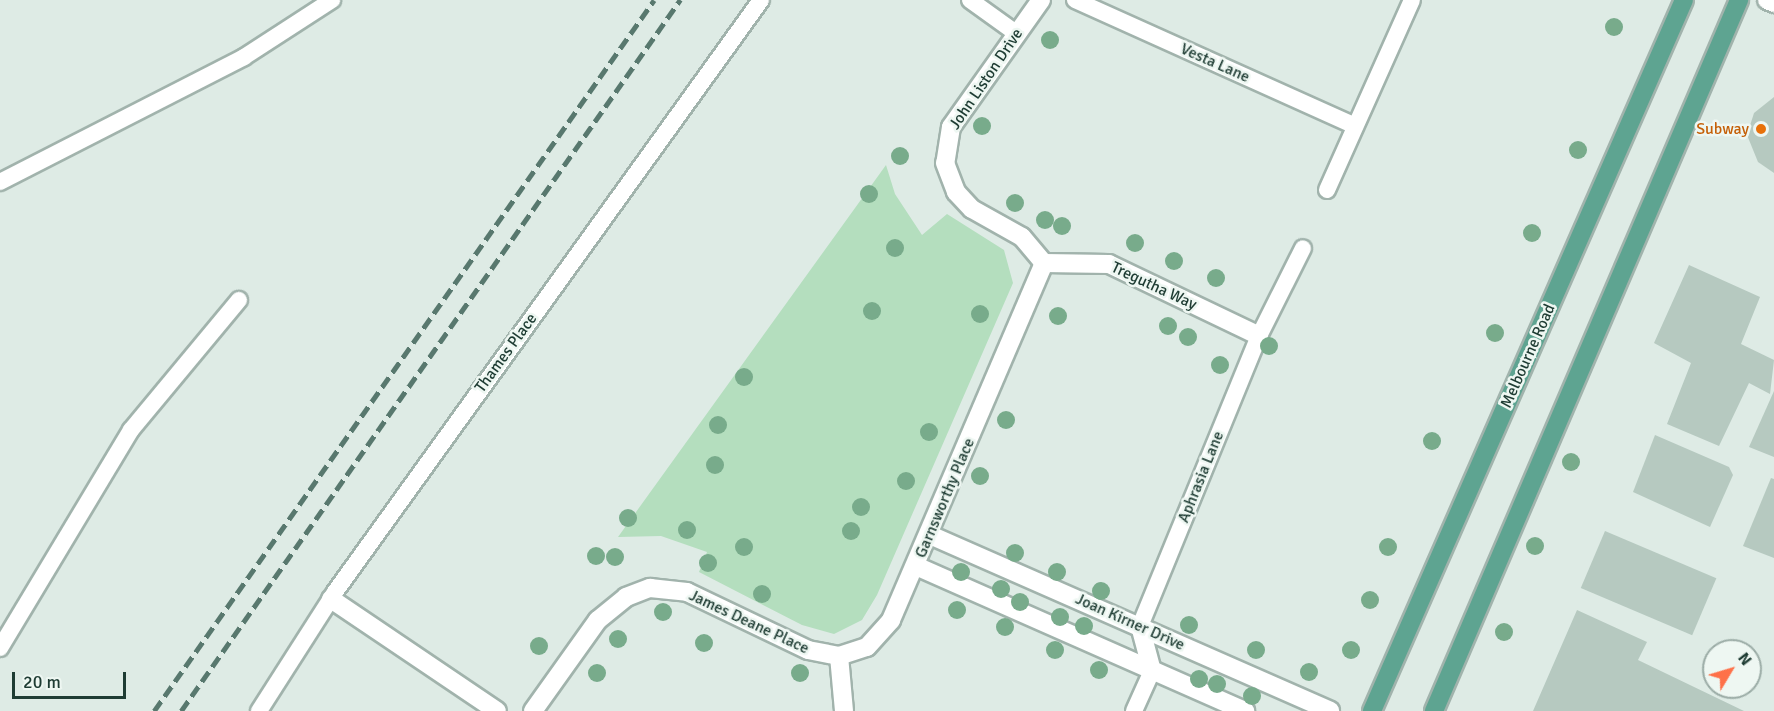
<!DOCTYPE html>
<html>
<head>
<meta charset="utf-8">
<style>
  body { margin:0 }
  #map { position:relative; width:1774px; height:711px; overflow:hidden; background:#deebe5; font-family:Signika,sans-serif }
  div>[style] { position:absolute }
  .green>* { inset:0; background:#b4debe }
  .building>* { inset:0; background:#b6c9c0; transform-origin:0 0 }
  .roads { filter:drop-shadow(2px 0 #a1b3ac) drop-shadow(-2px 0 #a1b3ac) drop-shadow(0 2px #a1b3ac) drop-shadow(0 -2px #a1b3ac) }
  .lane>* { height:16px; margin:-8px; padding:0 8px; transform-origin:8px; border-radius:8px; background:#fff }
  .street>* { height:18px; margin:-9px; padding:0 9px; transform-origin:9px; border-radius:9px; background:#fff }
  .primary>* { height:18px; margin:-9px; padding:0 9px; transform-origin:9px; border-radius:9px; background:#5ea491 }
  .rail>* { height:4.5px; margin-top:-2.25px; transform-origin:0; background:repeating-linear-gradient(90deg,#58786e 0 12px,transparent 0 18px) }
  .trees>* { width:18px; height:18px; margin:-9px; border-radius:50%; background:#78ab8b }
  .dots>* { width:16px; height:16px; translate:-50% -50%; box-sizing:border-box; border:3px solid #eef7f2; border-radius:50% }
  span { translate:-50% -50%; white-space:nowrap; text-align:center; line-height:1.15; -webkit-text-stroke:5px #eef7f2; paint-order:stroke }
  .street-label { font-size:16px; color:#1e3c33 }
  .food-label { font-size:16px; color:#c56008 }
  .right { translate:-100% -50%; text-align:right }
  .north { position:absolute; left:1702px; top:639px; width:60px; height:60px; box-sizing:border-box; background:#eef7f2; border:2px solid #9baca6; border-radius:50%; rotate:52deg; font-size:16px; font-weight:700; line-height:24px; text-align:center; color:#1e3c33 }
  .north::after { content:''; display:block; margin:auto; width:21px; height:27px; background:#fe7149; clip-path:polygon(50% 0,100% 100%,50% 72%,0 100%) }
  .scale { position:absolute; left:12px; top:672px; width:114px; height:27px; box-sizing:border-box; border:3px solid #1e3c33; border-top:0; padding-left:8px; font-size:18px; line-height:21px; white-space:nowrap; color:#1e3c33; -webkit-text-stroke:4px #eef7f2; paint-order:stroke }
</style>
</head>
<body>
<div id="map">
  <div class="green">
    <div style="clip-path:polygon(886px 165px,895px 194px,922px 235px,947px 214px,1004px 250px,1013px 283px,877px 595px,862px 620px,834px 634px,802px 625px,699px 572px,707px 552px,661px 536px,618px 537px)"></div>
  </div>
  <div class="building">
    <div style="clip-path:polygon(1774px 97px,1774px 173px,1758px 162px,1747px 135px,1754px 113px)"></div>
    <div style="clip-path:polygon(1689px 265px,1760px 297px,1741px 344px,1774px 360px,1770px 394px,1749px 383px,1719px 446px,1667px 424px,1691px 363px,1654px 343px)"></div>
    <div style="clip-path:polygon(1774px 391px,1774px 457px,1749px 447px)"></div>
    <div style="clip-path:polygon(1655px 435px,1729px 467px,1733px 475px,1710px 527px,1633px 492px)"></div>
    <div style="clip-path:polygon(1771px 478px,1774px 479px,1774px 558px,1743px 546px)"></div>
    <div style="left:1605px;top:531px;width:121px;height:62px;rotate:23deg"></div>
    <div style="clip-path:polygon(1577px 610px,1647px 642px,1638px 660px,1744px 711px,1533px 711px)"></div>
  </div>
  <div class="roads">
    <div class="lane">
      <div style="left:970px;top:0;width:57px;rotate:35.7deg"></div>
      <div style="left:1075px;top:0;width:307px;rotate:24.2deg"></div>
      <div style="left:0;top:182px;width:274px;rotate:-27.1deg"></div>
      <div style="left:244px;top:57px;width:105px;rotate:-32.9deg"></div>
      <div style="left:1327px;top:190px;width:208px;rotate:-65.9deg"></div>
      <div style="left:1140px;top:626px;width:313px;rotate:-67.7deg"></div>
      <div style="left:1259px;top:336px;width:98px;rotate:-63.4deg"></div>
      <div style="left:0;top:648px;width:254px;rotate:-59deg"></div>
      <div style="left:131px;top:430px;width:169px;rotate:-50.3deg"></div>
      <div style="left:259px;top:711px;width:141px;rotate:-57.4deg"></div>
      <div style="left:335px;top:592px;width:729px;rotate:-54.26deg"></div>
      <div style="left:1134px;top:711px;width:44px;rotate:-65.8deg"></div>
    </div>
    <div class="street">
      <div style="left:1041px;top:0;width:156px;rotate:125.3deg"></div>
      <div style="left:951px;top:127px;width:36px;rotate:99deg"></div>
      <div style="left:945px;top:163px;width:31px;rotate:69deg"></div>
      <div style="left:956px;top:192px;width:23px;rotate:47deg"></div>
      <div style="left:972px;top:209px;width:57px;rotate:29.2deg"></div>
      <div style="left:1022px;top:237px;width:34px;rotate:50deg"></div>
      <div style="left:1044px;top:263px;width:65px;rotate:0.9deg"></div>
      <div style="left:1109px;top:264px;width:166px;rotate:25.6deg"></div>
      <div style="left:1767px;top:0;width:8px;rotate:23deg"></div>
      <div style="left:930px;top:535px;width:437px;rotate:23.7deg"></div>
      <div style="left:916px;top:566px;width:360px;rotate:23.8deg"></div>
      <div style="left:331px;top:599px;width:200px;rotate:34deg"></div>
      <div style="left:1140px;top:626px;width:47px;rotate:75.1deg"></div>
      <div style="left:533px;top:711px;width:112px;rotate:-54.5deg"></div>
      <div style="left:598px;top:620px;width:36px;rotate:-39deg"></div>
      <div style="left:626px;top:597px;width:26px;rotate:-21deg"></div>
      <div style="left:650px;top:588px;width:37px;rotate:6deg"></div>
      <div style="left:687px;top:592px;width:134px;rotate:25.6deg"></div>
      <div style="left:808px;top:650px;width:32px;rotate:11deg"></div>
      <div style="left:844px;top:711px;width:55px;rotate:-95.2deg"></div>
      <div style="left:839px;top:656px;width:29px;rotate:-18deg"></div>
      <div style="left:867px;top:647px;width:36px;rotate:-48deg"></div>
      <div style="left:891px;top:620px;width:388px;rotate:-66.8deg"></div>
    </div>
    <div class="primary">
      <div style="left:1372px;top:711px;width:776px;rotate:-66.31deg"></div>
      <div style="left:1434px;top:711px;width:774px;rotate:-66.78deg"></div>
    </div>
  </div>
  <div class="rail">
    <div style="left:154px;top:711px;width:869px;rotate:-54.88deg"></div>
    <div style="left:181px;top:711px;width:869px;rotate:-54.94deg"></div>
  </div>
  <div class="trees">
    <div style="left:1614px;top:27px"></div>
    <div style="left:1050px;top:40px"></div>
    <div style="left:982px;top:126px"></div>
    <div style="left:1578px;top:150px"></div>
    <div style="left:900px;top:156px"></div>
    <div style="left:869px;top:194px"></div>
    <div style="left:1015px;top:203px"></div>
    <div style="left:1045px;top:220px"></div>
    <div style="left:1062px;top:226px"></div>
    <div style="left:1532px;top:233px"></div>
    <div style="left:1135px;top:243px"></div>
    <div style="left:895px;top:248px"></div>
    <div style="left:1174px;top:261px"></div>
    <div style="left:1216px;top:278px"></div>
    <div style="left:872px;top:311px"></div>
    <div style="left:980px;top:314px"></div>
    <div style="left:1058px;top:316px"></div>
    <div style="left:1168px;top:326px"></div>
    <div style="left:1495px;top:333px"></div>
    <div style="left:1188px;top:337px"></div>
    <div style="left:1269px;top:346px"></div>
    <div style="left:1220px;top:365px"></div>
    <div style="left:744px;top:377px"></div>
    <div style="left:1006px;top:420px"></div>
    <div style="left:718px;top:425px"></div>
    <div style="left:929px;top:432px"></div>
    <div style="left:1432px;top:441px"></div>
    <div style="left:1571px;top:462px"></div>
    <div style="left:715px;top:465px"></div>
    <div style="left:980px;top:476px"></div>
    <div style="left:906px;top:481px"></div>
    <div style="left:861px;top:507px"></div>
    <div style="left:628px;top:518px"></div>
    <div style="left:687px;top:530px"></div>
    <div style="left:851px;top:531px"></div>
    <div style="left:1535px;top:546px"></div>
    <div style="left:744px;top:547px"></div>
    <div style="left:1388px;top:547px"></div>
    <div style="left:1015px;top:553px"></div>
    <div style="left:596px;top:556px"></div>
    <div style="left:615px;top:557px"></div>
    <div style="left:708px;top:563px"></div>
    <div style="left:961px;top:572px"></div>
    <div style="left:1057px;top:572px"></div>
    <div style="left:1001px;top:589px"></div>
    <div style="left:1101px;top:591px"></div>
    <div style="left:762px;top:594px"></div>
    <div style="left:1370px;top:600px"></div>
    <div style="left:1020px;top:602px"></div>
    <div style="left:957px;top:610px"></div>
    <div style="left:663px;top:612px"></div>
    <div style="left:1060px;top:617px"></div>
    <div style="left:1189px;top:625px"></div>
    <div style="left:1084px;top:626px"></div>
    <div style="left:1005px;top:627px"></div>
    <div style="left:1504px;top:632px"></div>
    <div style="left:618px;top:639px"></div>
    <div style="left:704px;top:643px"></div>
    <div style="left:539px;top:646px"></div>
    <div style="left:1055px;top:650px"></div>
    <div style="left:1256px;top:650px"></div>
    <div style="left:1351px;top:650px"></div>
    <div style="left:1099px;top:670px"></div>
    <div style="left:1309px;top:672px"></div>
    <div style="left:597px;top:673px"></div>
    <div style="left:800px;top:673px"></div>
    <div style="left:1199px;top:679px"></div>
    <div style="left:1217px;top:684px"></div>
    <div style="left:1252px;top:696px"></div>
  </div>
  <div class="dots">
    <div style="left:1761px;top:129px;background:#e8710a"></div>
  </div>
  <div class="street-label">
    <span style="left:1215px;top:63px;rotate:24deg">Vesta Lane</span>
    <span style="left:986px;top:79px;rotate:-56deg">John Liston Drive</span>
    <span style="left:1154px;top:286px;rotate:25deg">Tregutha Way</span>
    <span style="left:506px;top:353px;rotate:-54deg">Thames Place</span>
    <span style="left:1528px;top:356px;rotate:-66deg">Melbourne Road</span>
    <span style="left:1201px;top:477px;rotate:-68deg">Aphrasia Lane</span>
    <span style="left:945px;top:498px;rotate:-67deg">Garnsworthy Place</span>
    <span style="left:749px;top:622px;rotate:25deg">James Deane Place</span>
    <span style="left:1130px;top:622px;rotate:24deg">Joan Kirner Drive</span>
  </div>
  <div class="food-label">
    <span class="right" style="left:1749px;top:129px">Subway</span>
  </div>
  <div class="north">N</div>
  <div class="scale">20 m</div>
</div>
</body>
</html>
